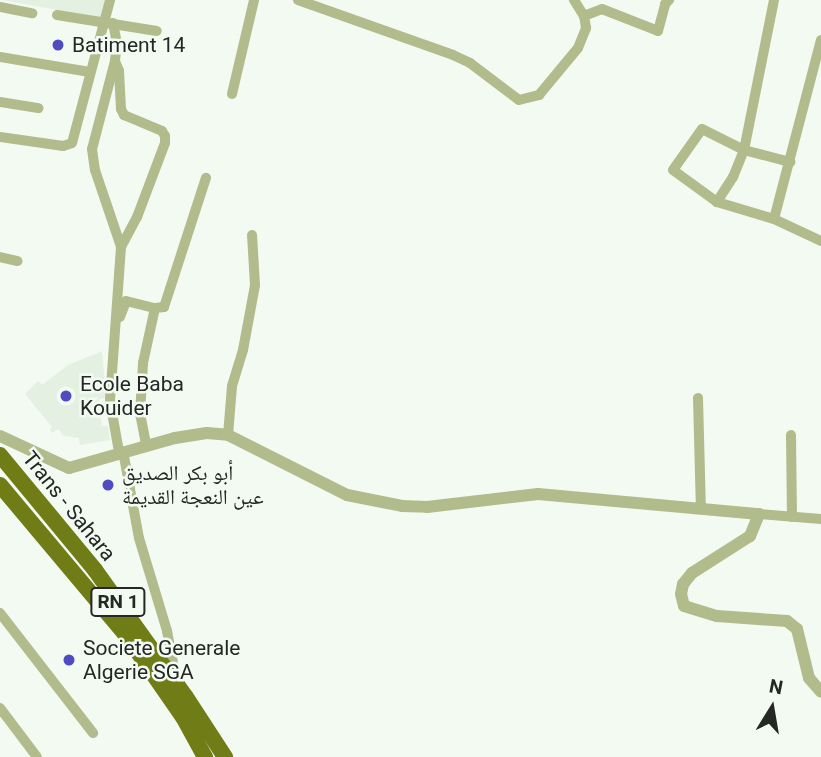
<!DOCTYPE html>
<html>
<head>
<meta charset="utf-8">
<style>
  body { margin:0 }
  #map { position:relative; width:821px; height:757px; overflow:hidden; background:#f3faf2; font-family:Roboto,"Noto Naskh Arabic",sans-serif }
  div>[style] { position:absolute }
  .built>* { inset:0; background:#e3f0e2 }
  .minor>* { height:10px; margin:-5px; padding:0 5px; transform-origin:5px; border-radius:5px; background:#b2bb8c }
  .tertiary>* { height:12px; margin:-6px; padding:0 6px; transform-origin:6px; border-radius:6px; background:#b2bb8c }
  .trunk>* { height:16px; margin:-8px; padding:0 8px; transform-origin:8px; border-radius:8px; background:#707c15 }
  .dots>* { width:19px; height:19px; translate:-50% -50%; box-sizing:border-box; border:4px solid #f3faf2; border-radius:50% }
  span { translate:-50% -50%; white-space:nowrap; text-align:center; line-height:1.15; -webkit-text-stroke:5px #f3faf2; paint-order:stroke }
  .shield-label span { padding:2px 5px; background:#f3faf2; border:2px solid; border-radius:5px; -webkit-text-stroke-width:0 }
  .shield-label { font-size:19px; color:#242724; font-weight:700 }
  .poi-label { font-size:21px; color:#242724 }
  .left { translate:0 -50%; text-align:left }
  .street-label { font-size:21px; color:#242724 }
  .north { position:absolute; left:737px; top:673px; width:70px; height:70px; -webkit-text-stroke:5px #f3faf2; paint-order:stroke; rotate:11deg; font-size:19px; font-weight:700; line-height:28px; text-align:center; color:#242724 }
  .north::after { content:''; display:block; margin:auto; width:24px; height:32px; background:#242724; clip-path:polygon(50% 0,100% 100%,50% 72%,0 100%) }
</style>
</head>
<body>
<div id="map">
  <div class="built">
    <div style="clip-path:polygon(3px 0,105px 0,100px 18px)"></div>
    <div style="clip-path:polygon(102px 351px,106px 398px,99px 399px,102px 426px,108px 426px,110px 440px,80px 445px,79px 438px,64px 436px,58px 429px,52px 433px,50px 430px,52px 427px,25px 394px,38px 381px,42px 385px,68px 365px)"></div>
  </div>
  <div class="minor">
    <div style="left:298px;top:0;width:164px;rotate:19.5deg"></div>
    <div style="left:453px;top:55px;width:19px;rotate:25deg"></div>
    <div style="left:470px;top:63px;width:61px;rotate:37.1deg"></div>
    <div style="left:519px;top:100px;width:21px;rotate:-14deg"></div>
    <div style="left:539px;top:95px;width:61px;rotate:-50.3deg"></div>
    <div style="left:578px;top:48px;width:22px;rotate:-68deg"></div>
    <div style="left:586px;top:28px;width:12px;rotate:-99deg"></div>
    <div style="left:584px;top:16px;width:19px;rotate:-122deg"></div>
    <div style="left:774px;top:0;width:153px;rotate:101.3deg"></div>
    <div style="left:744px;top:150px;width:29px;rotate:112deg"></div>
    <div style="left:733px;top:177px;width:30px;rotate:123deg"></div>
    <div style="left:717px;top:202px;width:54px;rotate:-144deg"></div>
    <div style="left:673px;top:170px;width:50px;rotate:-54.7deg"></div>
    <div style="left:702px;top:129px;width:47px;rotate:26.6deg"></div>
    <div style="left:744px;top:150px;width:48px;rotate:14.6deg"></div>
    <div style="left:0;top:7px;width:33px;rotate:11deg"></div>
    <div style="left:57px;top:15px;width:101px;rotate:9.1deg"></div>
    <div style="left:584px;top:16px;width:19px;rotate:-21deg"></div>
    <div style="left:602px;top:9px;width:60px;rotate:21.4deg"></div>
    <div style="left:658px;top:31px;width:28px;rotate:-75deg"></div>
    <div style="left:665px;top:4px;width:6px;rotate:-45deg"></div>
    <div style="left:113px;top:23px;width:21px;rotate:79deg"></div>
    <div style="left:117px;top:44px;width:17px;rotate:97deg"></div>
    <div style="left:115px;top:61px;width:91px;rotate:104.6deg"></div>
    <div style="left:92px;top:149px;width:21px;rotate:82deg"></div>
    <div style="left:95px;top:170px;width:81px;rotate:71.3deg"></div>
    <div style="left:121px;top:247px;width:154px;rotate:94.1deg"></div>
    <div style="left:110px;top:401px;width:52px;rotate:80deg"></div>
    <div style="left:0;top:57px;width:91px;rotate:9.5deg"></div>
    <div style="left:115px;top:61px;width:11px;rotate:68deg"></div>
    <div style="left:119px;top:71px;width:38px;rotate:87deg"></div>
    <div style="left:121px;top:109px;width:7px;rotate:63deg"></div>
    <div style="left:124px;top:115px;width:41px;rotate:22.8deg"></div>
    <div style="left:162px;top:131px;width:6px;rotate:59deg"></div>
    <div style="left:165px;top:136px;width:7px;rotate:90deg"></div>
    <div style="left:165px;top:143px;width:79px;rotate:110.7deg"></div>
    <div style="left:137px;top:217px;width:34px;rotate:118deg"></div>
    <div style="left:232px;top:94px;width:97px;rotate:-76.8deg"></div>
    <div style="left:0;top:102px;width:39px;rotate:9deg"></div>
    <div style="left:0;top:137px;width:64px;rotate:8.1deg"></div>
    <div style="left:63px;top:146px;width:9px;rotate:-18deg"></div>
    <div style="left:72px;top:143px;width:148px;rotate:-75.1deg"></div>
    <div style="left:717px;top:202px;width:59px;rotate:16.6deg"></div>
    <div style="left:774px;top:219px;width:52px;rotate:25.1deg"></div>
    <div style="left:774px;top:219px;width:185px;rotate:-75.3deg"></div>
    <div style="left:0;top:257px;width:18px;rotate:13deg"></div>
    <div style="left:120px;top:317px;width:17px;rotate:-69deg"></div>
    <div style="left:126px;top:301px;width:30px;rotate:14deg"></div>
    <div style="left:698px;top:398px;width:111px;rotate:88.5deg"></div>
    <div style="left:228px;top:435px;width:49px;rotate:-85.3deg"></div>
    <div style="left:232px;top:386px;width:38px;rotate:-73deg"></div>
    <div style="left:243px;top:350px;width:66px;rotate:-79.5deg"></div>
    <div style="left:255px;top:285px;width:50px;rotate:-93.4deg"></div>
    <div style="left:791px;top:435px;width:82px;rotate:89.3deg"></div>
    <div style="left:146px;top:444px;width:31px;rotate:-101deg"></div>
    <div style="left:140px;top:414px;width:51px;rotate:-86.6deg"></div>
    <div style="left:143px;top:363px;width:56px;rotate:-77.7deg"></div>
    <div style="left:155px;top:308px;width:9px;rotate:-6deg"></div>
    <div style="left:164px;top:307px;width:136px;rotate:-72deg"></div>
    <div style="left:123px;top:451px;width:88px;rotate:79.6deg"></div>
    <div style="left:139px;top:538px;width:97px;rotate:73.2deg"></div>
    <div style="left:167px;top:631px;width:48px;rotate:79.2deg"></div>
    <div style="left:759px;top:514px;width:62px;rotate:4.6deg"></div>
    <div style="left:0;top:613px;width:152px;rotate:52.2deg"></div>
    <div style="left:0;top:708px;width:61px;rotate:52.9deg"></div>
  </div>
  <div class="tertiary">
    <div style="left:0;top:436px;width:76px;rotate:24.9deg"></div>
    <div style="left:69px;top:468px;width:110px;rotate:-15.8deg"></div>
    <div style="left:175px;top:438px;width:32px;rotate:-9deg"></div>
    <div style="left:207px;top:433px;width:21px;rotate:5deg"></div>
    <div style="left:228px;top:435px;width:133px;rotate:26.8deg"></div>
    <div style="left:347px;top:495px;width:56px;rotate:11.3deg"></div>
    <div style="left:402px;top:506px;width:25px;rotate:2deg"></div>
    <div style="left:427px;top:507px;width:112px;rotate:-6.7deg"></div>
    <div style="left:538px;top:494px;width:222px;rotate:5.2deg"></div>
    <div style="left:759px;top:514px;width:24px;rotate:112deg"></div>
    <div style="left:750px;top:536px;width:69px;rotate:147.5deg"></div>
    <div style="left:692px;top:573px;width:14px;rotate:129deg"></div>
    <div style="left:683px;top:584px;width:10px;rotate:101deg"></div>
    <div style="left:681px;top:594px;width:12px;rotate:76deg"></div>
    <div style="left:684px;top:606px;width:34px;rotate:17deg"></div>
    <div style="left:717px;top:616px;width:70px;rotate:4.1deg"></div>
    <div style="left:787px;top:621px;width:13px;rotate:39deg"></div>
    <div style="left:797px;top:629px;width:50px;rotate:76.2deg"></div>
    <div style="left:809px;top:678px;width:18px;rotate:49deg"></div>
  </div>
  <div class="trunk">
    <div style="left:0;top:455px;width:149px;rotate:50.4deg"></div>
    <div style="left:95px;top:570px;width:156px;rotate:54.4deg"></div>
    <div style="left:186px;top:697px;width:72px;rotate:57deg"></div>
    <div style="left:0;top:485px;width:196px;rotate:50deg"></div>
    <div style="left:126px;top:635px;width:100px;rotate:55.2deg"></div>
    <div style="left:183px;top:717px;width:46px;rotate:61.2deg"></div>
  </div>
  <div class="dots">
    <div style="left:58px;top:45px;background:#514bc2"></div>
    <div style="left:66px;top:396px;background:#514bc2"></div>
    <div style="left:108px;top:485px;background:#514bc2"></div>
    <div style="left:69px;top:660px;background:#514bc2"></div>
  </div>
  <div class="shield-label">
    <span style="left:118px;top:602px">RN 1</span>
  </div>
  <div class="poi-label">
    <span class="left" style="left:72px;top:45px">Batiment 14</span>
    <span class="left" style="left:80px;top:396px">Ecole Baba<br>Kouider</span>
    <span class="left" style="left:122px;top:485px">أبو بكر الصديق<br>عين النعجة القديمة</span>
    <span class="left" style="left:83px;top:660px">Societe Generale<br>Algerie SGA</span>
  </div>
  <div class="street-label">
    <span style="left:69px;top:506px;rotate:51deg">Trans - Sahara</span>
  </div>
  <div class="north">N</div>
</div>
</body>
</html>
